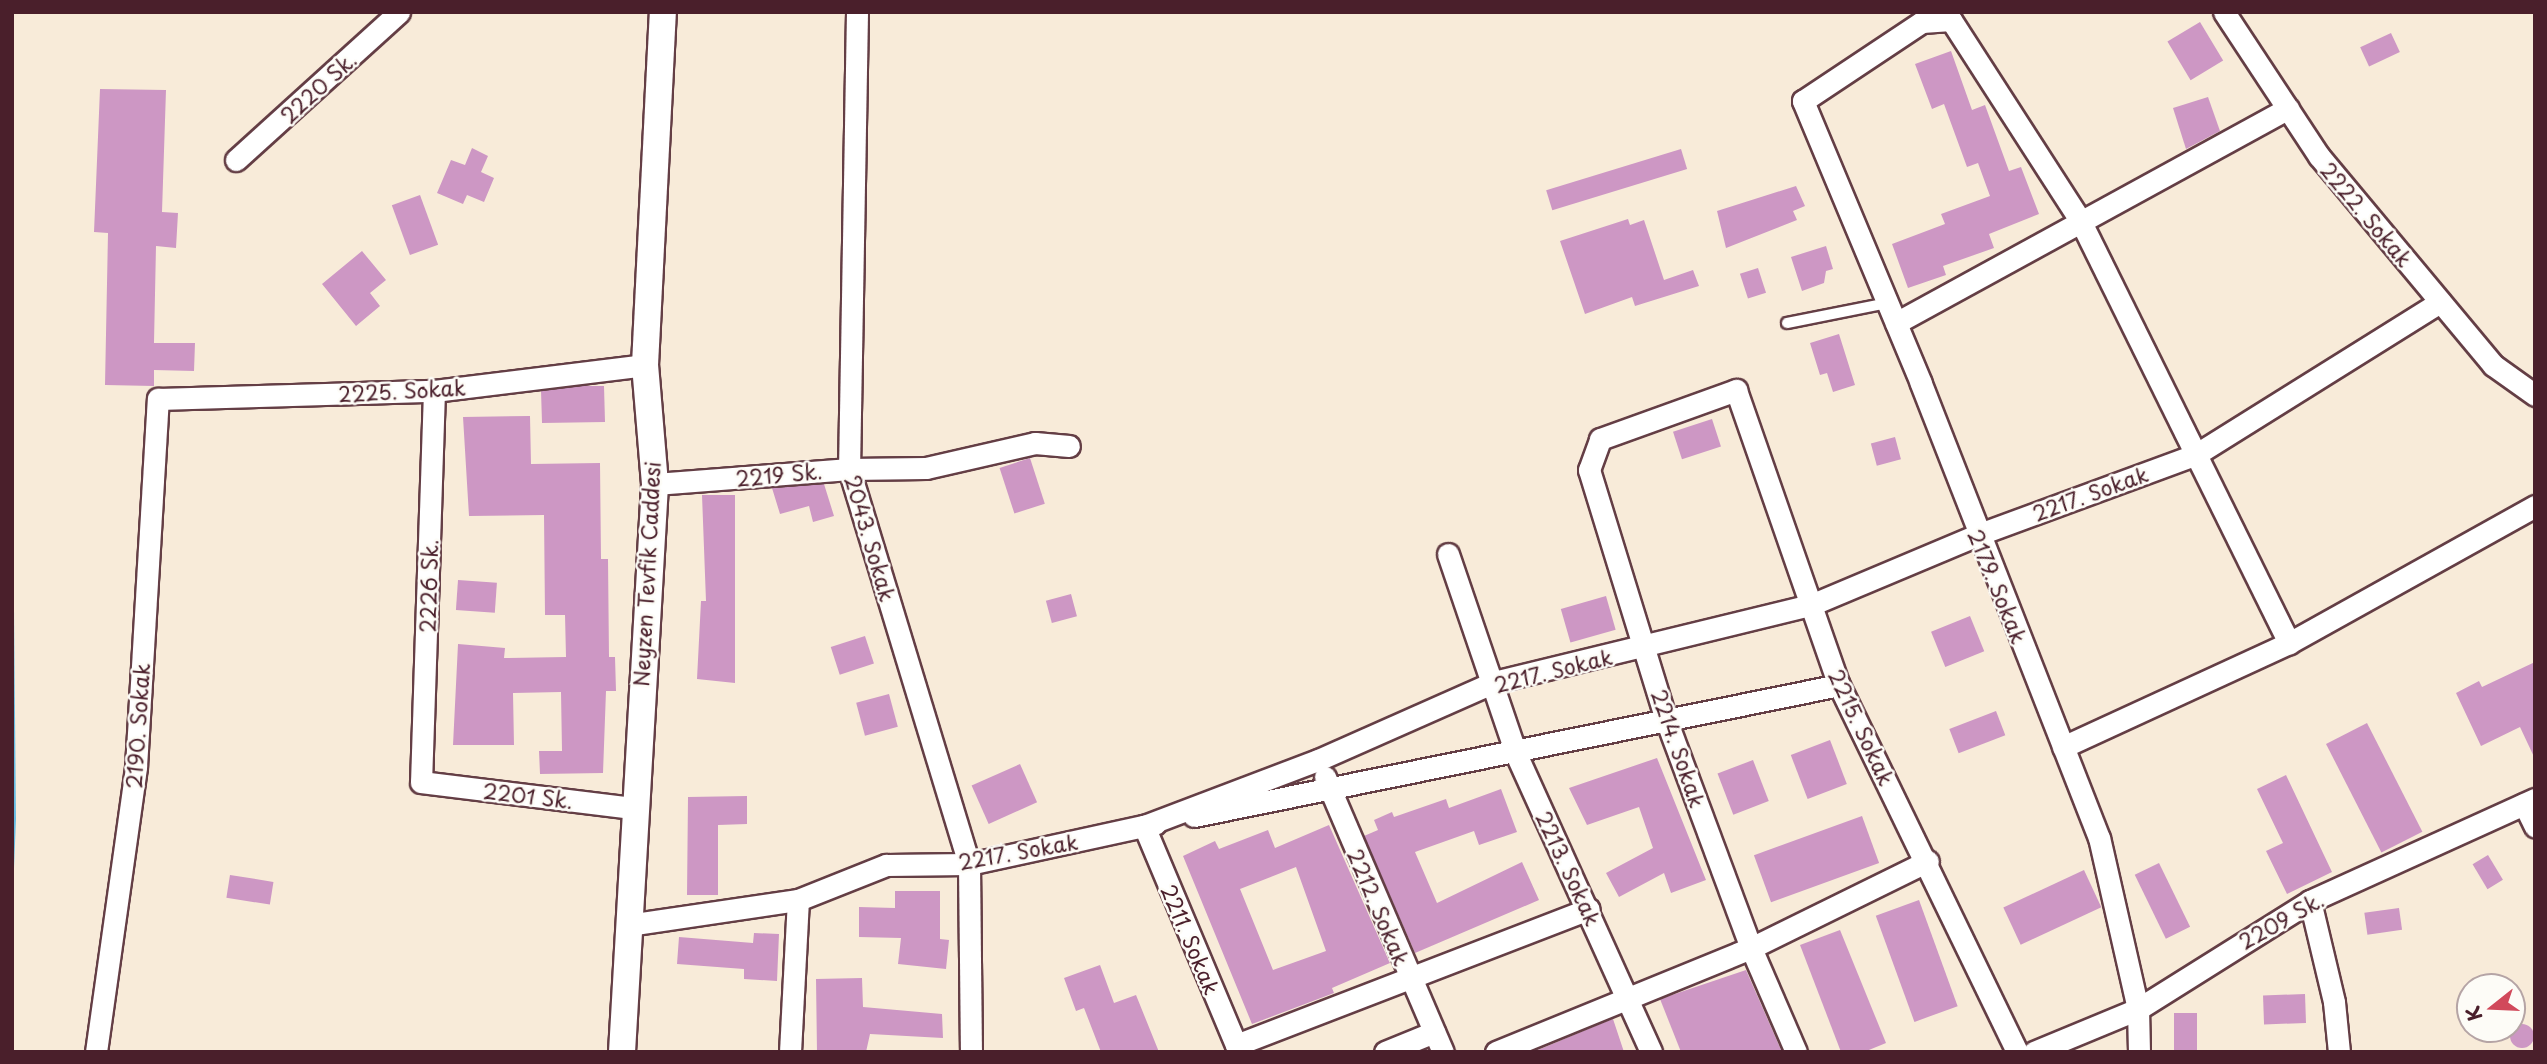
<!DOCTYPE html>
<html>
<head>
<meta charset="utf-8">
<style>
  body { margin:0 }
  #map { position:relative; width:2547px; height:1064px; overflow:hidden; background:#f8ebd9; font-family:"Playpen Sans",sans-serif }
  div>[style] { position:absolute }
  .water>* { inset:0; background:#67bee4 }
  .building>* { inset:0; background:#cd97c4; transform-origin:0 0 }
  .round { border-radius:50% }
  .roads { filter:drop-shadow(2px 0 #643e45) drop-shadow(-2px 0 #643e45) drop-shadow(0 2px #643e45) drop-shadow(0 -2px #643e45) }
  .service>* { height:10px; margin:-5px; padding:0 5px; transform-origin:5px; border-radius:5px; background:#fff }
  .minor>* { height:21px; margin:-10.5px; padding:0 10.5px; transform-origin:10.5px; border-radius:10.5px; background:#fff }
  .tertiary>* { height:26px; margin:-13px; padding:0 13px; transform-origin:13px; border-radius:13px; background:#fff }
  span { translate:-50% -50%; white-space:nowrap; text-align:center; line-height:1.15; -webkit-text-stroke:5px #fdfcf7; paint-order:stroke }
  .street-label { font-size:21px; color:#4a1f2b }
  .frame { position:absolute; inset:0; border:14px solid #4a1f2b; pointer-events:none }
  .north { position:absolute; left:2456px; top:973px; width:70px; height:70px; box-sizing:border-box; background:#fdfcf7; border:2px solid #b5a4a5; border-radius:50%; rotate:252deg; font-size:19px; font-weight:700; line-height:28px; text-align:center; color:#4a1f2b }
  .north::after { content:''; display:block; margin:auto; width:24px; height:32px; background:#d1495b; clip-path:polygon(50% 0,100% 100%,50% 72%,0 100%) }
</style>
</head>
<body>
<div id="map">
  <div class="water">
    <div style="clip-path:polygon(12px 399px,16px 819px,12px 917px)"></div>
  </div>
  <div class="building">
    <div style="left:2200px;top:22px;width:45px;height:38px;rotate:59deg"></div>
    <div style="left:2391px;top:33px;width:21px;height:34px;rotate:65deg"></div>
    <div style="clip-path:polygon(1951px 51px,1972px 110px,1985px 105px,2009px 171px,2021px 167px,2039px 214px,1989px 234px,1994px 248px,1943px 266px,1946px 275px,1908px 288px,1892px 244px,1945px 224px,1941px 214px,1990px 196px,1978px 163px,1967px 167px,1944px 104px,1932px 109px,1915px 64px)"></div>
    <div style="clip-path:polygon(100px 89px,166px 90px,162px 212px,178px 213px,176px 248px,156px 246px,154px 343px,195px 343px,194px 371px,154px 370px,154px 386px,105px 385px,108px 233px,94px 232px)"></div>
    <div style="clip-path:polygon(2208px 97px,2220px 131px,2186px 149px,2173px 108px)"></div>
    <div style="clip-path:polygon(472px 148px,488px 156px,481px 172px,494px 178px,484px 202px,467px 195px,463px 204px,437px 193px,451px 160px,465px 165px)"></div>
    <div style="left:1681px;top:149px;width:21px;height:141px;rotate:73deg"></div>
    <div style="clip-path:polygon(1796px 186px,1805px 206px,1793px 211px,1797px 220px,1726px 248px,1717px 211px)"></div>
    <div style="left:420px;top:195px;width:53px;height:30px;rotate:70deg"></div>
    <div style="clip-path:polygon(1628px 219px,1630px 225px,1644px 220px,1664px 280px,1693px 270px,1699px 286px,1635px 306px,1632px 297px,1585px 314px,1560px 241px)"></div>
    <div style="clip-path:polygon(1826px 246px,1833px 269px,1826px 271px,1824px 283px,1802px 291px,1791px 257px)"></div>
    <div style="clip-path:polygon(362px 251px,386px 280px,370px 293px,380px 306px,356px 326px,322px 284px)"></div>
    <div style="left:1758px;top:268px;width:26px;height:19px;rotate:72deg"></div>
    <div style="clip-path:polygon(1839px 334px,1855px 385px,1833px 392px,1827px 373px,1820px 375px,1810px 343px)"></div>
    <div style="clip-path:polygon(579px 386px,604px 386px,605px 422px,542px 423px,541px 391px)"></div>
    <div style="clip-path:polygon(530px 416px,531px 464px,600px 463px,601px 559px,608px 559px,609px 657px,615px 657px,616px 691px,606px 691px,603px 773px,540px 774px,539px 751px,562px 751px,561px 692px,513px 693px,514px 745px,453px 745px,458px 644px,505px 648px,504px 658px,566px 657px,565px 615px,545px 615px,544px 515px,469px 516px,463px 417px)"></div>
    <div style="left:1712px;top:419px;width:29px;height:41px;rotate:72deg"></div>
    <div style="left:1895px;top:437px;width:23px;height:25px;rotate:75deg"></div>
    <div style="left:1030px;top:458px;width:48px;height:32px;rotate:72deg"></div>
    <div style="clip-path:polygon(824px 484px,834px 516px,813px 522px,809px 506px,780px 514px,772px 488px)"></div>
    <div style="clip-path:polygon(702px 495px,735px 495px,735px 683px,697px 679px,701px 601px,706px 601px)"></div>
    <div style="left:458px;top:580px;width:39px;height:30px;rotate:4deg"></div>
    <div style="left:1071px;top:594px;width:23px;height:26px;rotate:75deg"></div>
    <div style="left:1606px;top:596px;width:35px;height:47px;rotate:74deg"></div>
    <div style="left:1970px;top:616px;width:38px;height:42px;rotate:68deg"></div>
    <div style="left:865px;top:636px;width:29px;height:36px;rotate:72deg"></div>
    <div style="clip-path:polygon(2535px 662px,2535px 759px,2520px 727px,2481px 746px,2456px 693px,2479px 681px,2482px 687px)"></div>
    <div style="left:889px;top:694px;width:34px;height:34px;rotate:75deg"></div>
    <div style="left:1996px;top:711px;width:26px;height:50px;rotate:69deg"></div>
    <div style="left:2367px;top:723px;width:122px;height:46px;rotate:63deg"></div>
    <div style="left:1830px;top:740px;width:47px;height:42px;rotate:69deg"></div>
    <div style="clip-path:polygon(1657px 758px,1706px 880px,1671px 893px,1664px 873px,1619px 897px,1606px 873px,1653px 848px,1639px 807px,1587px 825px,1569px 788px)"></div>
    <div style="left:1753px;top:760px;width:44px;height:38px;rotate:69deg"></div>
    <div style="left:1020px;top:764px;width:42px;height:53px;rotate:66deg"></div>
    <div style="clip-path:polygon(2286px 775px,2332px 872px,2287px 894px,2266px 851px,2283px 843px,2257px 789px)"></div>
    <div style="clip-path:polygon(1501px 789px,1517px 832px,1479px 845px,1474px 831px,1415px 852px,1437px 903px,1522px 862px,1539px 900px,1415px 953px,1364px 836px,1378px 830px,1374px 820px,1392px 812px,1394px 817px,1446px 799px,1449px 808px)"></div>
    <div style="clip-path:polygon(747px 796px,747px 824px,718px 825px,718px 895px,687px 895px,688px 797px)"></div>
    <div style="left:1862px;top:816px;width:50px;height:115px;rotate:70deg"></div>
    <div style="clip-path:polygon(evenodd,1329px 825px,1390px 963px,1332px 988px,1334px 993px,1252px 1024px,1183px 856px,1215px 841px,1219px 849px,1268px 830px,1275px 848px,1329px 825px,1296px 867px,1326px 951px,1273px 970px,1240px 889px,1296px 867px)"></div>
    <div style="left:2488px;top:855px;width:29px;height:18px;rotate:59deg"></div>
    <div style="left:2159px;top:863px;width:71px;height:27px;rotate:64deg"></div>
    <div style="left:2084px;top:870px;width:41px;height:89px;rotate:65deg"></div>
    <div style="left:230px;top:875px;width:44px;height:23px;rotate:9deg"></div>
    <div style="clip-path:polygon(895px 891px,940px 891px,940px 939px,949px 940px,946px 969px,898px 964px,901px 938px,859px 937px,859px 907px,895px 908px)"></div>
    <div style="left:1919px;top:900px;width:113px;height:46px;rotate:70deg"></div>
    <div style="left:2399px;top:908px;width:22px;height:35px;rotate:82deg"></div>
    <div style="clip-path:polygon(1840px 930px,1886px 1043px,1864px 1052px,1841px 1052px,1800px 945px)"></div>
    <div style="clip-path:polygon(754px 933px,779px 934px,777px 981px,744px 979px,744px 969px,677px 964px,679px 937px,753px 943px)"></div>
    <div style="clip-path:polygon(1100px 965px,1114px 1003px,1136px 995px,1159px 1052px,1101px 1052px,1084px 1008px,1076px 1011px,1064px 978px)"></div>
    <div style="clip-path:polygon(1746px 970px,1782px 1052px,1681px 1052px,1660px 999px)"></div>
    <div style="clip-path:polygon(862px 978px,863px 1007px,942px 1014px,943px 1038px,870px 1034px,866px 1052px,817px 1052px,816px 979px)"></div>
    <div style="left:2305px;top:994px;width:29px;height:42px;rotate:88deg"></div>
    <div style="left:2197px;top:1013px;width:39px;height:23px;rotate:90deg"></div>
    <div style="clip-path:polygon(1613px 1019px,1624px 1052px,1533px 1052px,1600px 1024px)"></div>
    <div class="round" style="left:2510px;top:1024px;width:24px;height:24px"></div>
  </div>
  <div class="roads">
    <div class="service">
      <div style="left:1787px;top:323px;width:102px;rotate:-11.3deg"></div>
    </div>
    <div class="minor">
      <div style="left:857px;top:12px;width:457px;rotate:91deg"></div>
      <div style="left:849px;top:469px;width:413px;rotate:73.1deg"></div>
      <div style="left:969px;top:864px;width:188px;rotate:89.4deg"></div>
      <div style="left:2224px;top:12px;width:173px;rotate:56.6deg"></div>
      <div style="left:2319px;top:156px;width:272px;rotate:50.2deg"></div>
      <div style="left:2493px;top:365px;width:52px;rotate:35.5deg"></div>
      <div style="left:236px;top:160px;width:220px;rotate:-42.2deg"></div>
      <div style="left:1896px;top:323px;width:447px;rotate:-28.7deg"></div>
      <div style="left:434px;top:391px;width:391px;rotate:91.9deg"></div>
      <div style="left:421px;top:782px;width:215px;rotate:7deg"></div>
      <div style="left:655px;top:484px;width:195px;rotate:-4.4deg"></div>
      <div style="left:849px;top:469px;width:77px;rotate:-0.7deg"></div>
      <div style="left:926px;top:468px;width:112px;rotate:-12.9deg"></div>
      <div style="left:1035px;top:443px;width:34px;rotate:5deg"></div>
      <div style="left:1448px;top:554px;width:211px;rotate:71.2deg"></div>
      <div style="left:1516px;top:754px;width:327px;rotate:65.6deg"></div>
      <div style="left:2063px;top:747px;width:249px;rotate:-24.7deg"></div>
      <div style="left:1325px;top:777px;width:299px;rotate:66.8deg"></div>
      <div style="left:2524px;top:804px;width:25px;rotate:64deg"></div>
      <div style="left:1194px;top:816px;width:658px;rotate:-11.48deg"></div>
      <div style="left:1155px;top:824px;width:11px;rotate:170deg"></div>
      <div style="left:1144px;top:826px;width:245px;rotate:67.2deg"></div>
      <div style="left:2310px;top:901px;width:104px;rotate:76.6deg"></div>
      <div style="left:2334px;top:1002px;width:50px;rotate:84.3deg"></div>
      <div style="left:628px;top:925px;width:172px;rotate:-8.4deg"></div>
      <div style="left:798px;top:900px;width:95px;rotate:-21.7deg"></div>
      <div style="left:886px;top:865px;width:83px;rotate:-0.7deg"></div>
      <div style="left:969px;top:864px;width:179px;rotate:-12.3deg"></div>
      <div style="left:1144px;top:826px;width:186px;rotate:-20.8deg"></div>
      <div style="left:1318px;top:760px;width:193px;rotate:-23.9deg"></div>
      <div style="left:1494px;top:682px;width:328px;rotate:-13.7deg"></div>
      <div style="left:1813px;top:604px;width:178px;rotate:-22.8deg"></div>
      <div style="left:1977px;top:535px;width:232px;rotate:-20.2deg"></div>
      <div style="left:2195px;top:455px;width:289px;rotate:-32deg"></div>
      <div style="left:1236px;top:1045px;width:378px;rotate:-21.1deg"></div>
      <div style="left:96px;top:1052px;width:288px;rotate:-82deg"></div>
      <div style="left:136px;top:767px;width:369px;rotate:-86.6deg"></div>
      <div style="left:158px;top:399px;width:276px;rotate:-1.7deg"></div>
      <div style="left:434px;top:391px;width:213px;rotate:-7deg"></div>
      <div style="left:790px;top:1052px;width:152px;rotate:-87deg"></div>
      <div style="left:1385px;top:1052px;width:53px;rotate:-22.2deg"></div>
      <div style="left:1496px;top:1052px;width:275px;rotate:-22.2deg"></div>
      <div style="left:1751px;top:948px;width:197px;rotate:-26.2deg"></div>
      <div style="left:1796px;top:1052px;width:113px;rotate:-113.4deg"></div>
      <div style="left:1751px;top:948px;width:243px;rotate:-110.4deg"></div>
      <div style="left:1666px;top:720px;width:262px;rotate:-107.1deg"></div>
      <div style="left:1589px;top:470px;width:33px;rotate:-70deg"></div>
      <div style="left:1600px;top:439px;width:145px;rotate:-19.8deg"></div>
      <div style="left:1736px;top:390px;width:312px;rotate:70.8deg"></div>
      <div style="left:1839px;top:685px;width:408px;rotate:64.1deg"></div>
      <div style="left:2034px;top:1052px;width:113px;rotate:-22.5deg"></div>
      <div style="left:2138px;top:1009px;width:203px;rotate:-32.1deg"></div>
      <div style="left:2310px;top:901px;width:247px;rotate:-24.4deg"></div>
      <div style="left:2139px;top:1052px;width:43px;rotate:-91.3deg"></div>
      <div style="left:2138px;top:1009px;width:175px;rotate:-102.8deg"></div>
      <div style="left:2099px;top:838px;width:489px;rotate:-111.4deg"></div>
      <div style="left:1921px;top:383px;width:306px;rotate:-112.7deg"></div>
      <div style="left:1803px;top:101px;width:143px;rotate:-33.6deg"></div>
      <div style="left:1922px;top:22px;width:29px;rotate:-4deg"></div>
      <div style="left:1951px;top:20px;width:240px;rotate:57.2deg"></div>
      <div style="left:2081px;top:222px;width:470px;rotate:63.7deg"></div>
      <div style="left:2289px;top:643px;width:282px;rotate:-29.1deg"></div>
    </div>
    <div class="tertiary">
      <div style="left:622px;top:1052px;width:569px;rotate:-86.67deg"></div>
      <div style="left:655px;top:484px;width:119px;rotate:-94.8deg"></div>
      <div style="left:645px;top:365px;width:353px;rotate:-87.1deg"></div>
    </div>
  </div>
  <div class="street-label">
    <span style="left:318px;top:87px;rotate:-42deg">2220 Sk.</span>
    <span style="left:2367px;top:214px;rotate:50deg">2222. Sokak</span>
    <span style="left:402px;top:390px;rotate:-3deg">2225. Sokak</span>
    <span style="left:779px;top:474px;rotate:-5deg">2219 Sk.</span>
    <span style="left:2090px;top:493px;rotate:-20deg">2217. Sokak</span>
    <span style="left:871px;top:538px;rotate:74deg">2043. Sokak</span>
    <span style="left:646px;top:574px;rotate:-87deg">Neyzen Tevfik Caddesi</span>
    <span style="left:428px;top:586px;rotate:-88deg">2226 Sk.</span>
    <span style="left:1998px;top:586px;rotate:68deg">2179. Sokak</span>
    <span style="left:1553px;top:670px;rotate:-14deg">2217. Sokak</span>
    <span style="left:137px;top:726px;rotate:-86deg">2190. Sokak</span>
    <span style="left:1862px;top:727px;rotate:65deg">2215. Sokak</span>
    <span style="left:1679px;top:748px;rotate:71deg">2214. Sokak</span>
    <span style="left:528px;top:795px;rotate:7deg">2201 Sk.</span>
    <span style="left:1018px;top:851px;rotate:-10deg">2217. Sokak</span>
    <span style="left:1569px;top:868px;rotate:65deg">2213. Sokak</span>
    <span style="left:1379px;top:907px;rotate:67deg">2212. Sokak</span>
    <span style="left:2281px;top:920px;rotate:-29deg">2209 Sk.</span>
    <span style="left:1191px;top:939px;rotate:67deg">2211. Sokak</span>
  </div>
  <div class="frame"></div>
  <div class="north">K</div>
</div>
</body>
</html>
